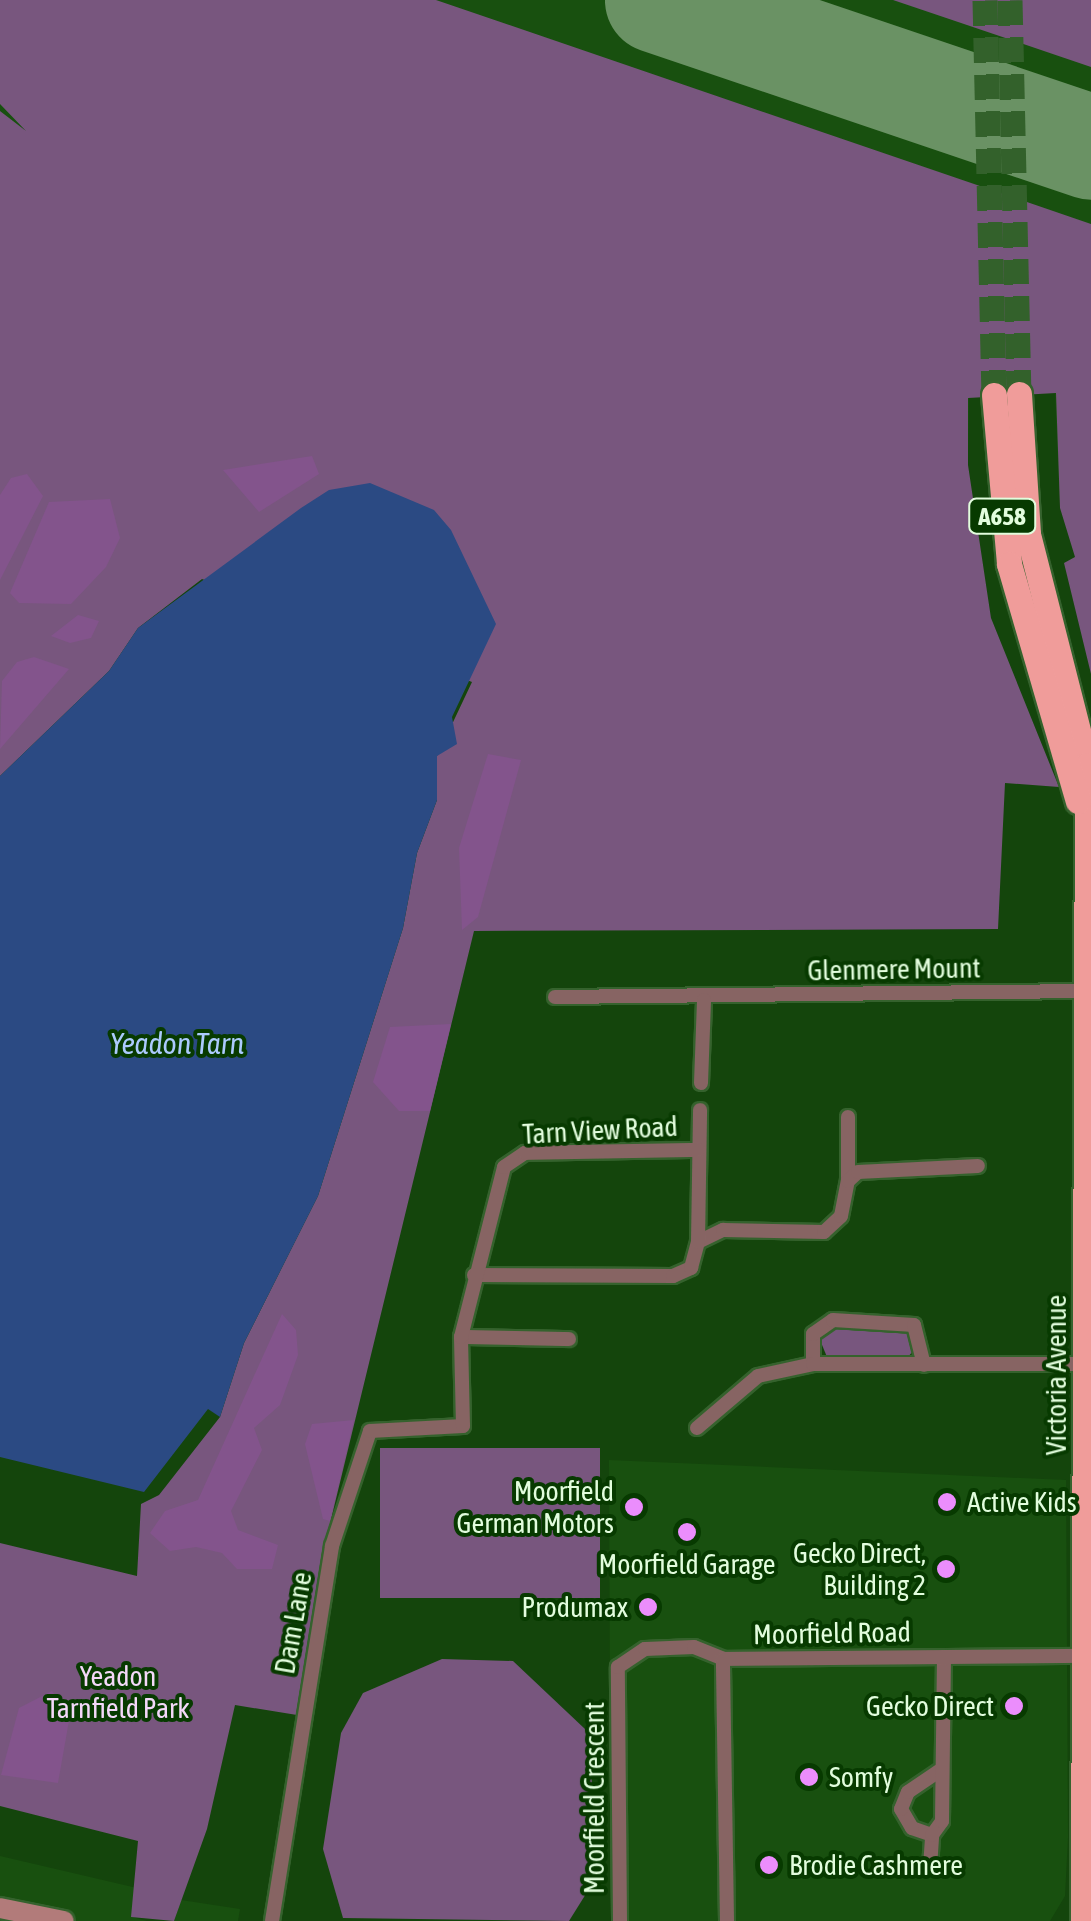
<!DOCTYPE html>
<html>
<head>
<meta charset="utf-8">
<style>
  body { margin:0 }
  #map { position:relative; width:1091px; height:1921px; overflow:hidden; background:#14450c; font-family:"Asap Condensed",sans-serif }
  div>[style] { position:absolute }
  .built>* { inset:0; background:#18500f }
  .green>* { inset:0; background:#78567e; transform-origin:0 0 }
  .forest>* { inset:0; background:#83548c }
  .water>* { inset:0; background:#2b4a83 }
  .runway>* { height:105px; margin:-52.5px; padding:0 52.5px; transform-origin:52.5px; border-radius:52.5px; background:#6a9264 }
  .highway-tunnel>* { height:25px; margin-top:-12.5px; transform-origin:0; background:repeating-linear-gradient(90deg,#33612b 0 25px,transparent 0 37px) }
  .roads { filter:drop-shadow(2px 0 #35622d) drop-shadow(-2px 0 #35622d) drop-shadow(0 2px #35622d) drop-shadow(0 -2px #35622d) }
  .street>* { height:14px; margin:-7px; padding:0 7px; transform-origin:7px; border-radius:7px; background:#876463 }
  .secondary>* { height:20px; margin:-10px; padding:0 10px; transform-origin:10px; border-radius:10px; background:#b27b7a }
  .highway>* { height:25px; margin:-12.5px; padding:0 12.5px; transform-origin:12.5px; border-radius:12.5px; background:#f09c9a }
  .dots>* { width:28px; height:28px; translate:-50% -50%; box-sizing:border-box; border:5px solid #073a00; border-radius:50% }
  span { translate:-50% -50%; white-space:nowrap; text-align:center; line-height:1.15; -webkit-text-stroke:8px #073a00; paint-order:stroke }
  .shield-label span { padding:2px 8px; background:#073a00; border:2px solid; border-radius:8px; -webkit-text-stroke-width:0 }
  .shield-label { font-size:25px; color:#e2fddd; font-weight:700 }
  .street-label { font-size:28px; color:#e2fddd }
  .poi-label { font-size:28px; color:#e2fddd }
  .right { translate:-100% -50%; text-align:right }
  .left { translate:0 -50%; text-align:left }
  .park-label { font-size:28px; color:#f4d8f9 }
  .water-label { font-size:30px; color:#accafd; font-style:italic }
</style>
</head>
<body>
<div id="map">
  <div class="built">
    <div style="clip-path:polygon(0 0,1091px 0,1091px 518px,1060px 508px,1055px 392px,969px 397px,968px 465px,72px 171px,0 111px)"></div>
    <div style="clip-path:polygon(609px 1460px,1066px 1480px,1068px 1838px,1065px 1896px,1050px 1921px,611px 1921px)"></div>
    <div style="clip-path:polygon(0 1856px,137px 1888px,132px 1917px,147px 1921px,0 1921px)"></div>
    <div style="clip-path:polygon(181px 1900px,240px 1909px,238px 1921px,174px 1921px)"></div>
  </div>
  <div class="green">
    <div style="clip-path:polygon(0 0,436px 0,1091px 224px,1091px 674px,1064px 563px,1075px 557px,1060px 508px,1056px 393px,968px 398px,968px 465px,991px 618px,1059px 787px,1005px 783px,998px 929px,474px 931px,326px 1540px,297px 1715px,235px 1705px,207px 1829px,174px 1921px,131px 1917px,138px 1841px,0 1806px,0 1543px,137px 1576px,141px 1504px,159px 1495px,220px 1417px,244px 1343px,318px 1196px,403px 928px,417px 853px,437px 800px,437px 756px,472px 682px,202px 579px,138px 628px,109px 671px,0 776px,0 111px,26px 131px,0 104px)"></div>
    <div style="clip-path:polygon(893px 0,1091px 0,1091px 67px)"></div>
    <div style="clip-path:polygon(833px 1326px,905px 1330px,915px 1349px,906px 1359px,827px 1357px,820px 1340px)"></div>
    <div style="left:380px;top:1448px;width:220px;height:150px"></div>
    <div style="clip-path:polygon(442px 1659px,513px 1661px,585px 1729px,599px 1836px,589px 1889px,569px 1921px,343px 1918px,323px 1849px,341px 1733px,363px 1693px)"></div>
  </div>
  <div class="forest">
    <div style="clip-path:polygon(312px 456px,319px 474px,259px 512px,223px 470px)"></div>
    <div style="clip-path:polygon(27px 474px,43px 496px,0 580px,0 495px,11px 478px)"></div>
    <div style="clip-path:polygon(110px 499px,120px 538px,106px 567px,71px 604px,19px 603px,10px 593px,49px 502px)"></div>
    <div style="clip-path:polygon(78px 615px,99px 621px,91px 638px,70px 643px,51px 636px)"></div>
    <div style="clip-path:polygon(34px 657px,69px 669px,0 749px,2px 681px,17px 662px)"></div>
    <div style="clip-path:polygon(488px 754px,521px 760px,478px 917px,462px 930px,459px 848px)"></div>
    <div style="clip-path:polygon(451px 1024px,430px 1111px,399px 1111px,373px 1082px,390px 1027px)"></div>
    <div style="clip-path:polygon(282px 1314px,296px 1330px,298px 1355px,280px 1405px,254px 1428px,262px 1450px,231px 1511px,238px 1530px,278px 1545px,272px 1569px,237px 1569px,222px 1553px,196px 1547px,170px 1551px,150px 1533px,165px 1511px,198px 1500px)"></div>
    <div style="clip-path:polygon(354px 1420px,330px 1521px,323px 1519px,305px 1444px,312px 1424px)"></div>
    <div style="clip-path:polygon(52px 1691px,70px 1715px,58px 1783px,1px 1775px,19px 1708px)"></div>
  </div>
  <div class="water">
    <div style="clip-path:polygon(370px 483px,434px 510px,451px 530px,496px 624px,452px 717px,457px 744px,437px 756px,437px 800px,417px 853px,403px 928px,318px 1196px,244px 1343px,220px 1417px,208px 1409px,144px 1492px,0 1457px,0 776px,109px 671px,138px 628px,301px 508px,329px 490px)"></div>
  </div>
  <div class="runway">
    <div style="left:657px;top:0;width:458px;rotate:18.7deg"></div>
  </div>
  <div class="highway-tunnel">
    <div style="left:985px;top:0;width:395px;rotate:88.7deg"></div>
    <div style="left:1010px;top:0;width:394px;rotate:88.7deg"></div>
  </div>
  <div class="roads">
    <div class="street">
      <div style="left:555px;top:997px;width:531px;rotate:-0.65deg"></div>
      <div style="left:701px;top:1083px;width:83px;rotate:-87.9deg"></div>
      <div style="left:848px;top:1117px;width:64px;rotate:90deg"></div>
      <div style="left:698px;top:1242px;width:28px;rotate:-26deg"></div>
      <div style="left:723px;top:1230px;width:101px;rotate:1.1deg"></div>
      <div style="left:824px;top:1232px;width:23px;rotate:-43deg"></div>
      <div style="left:841px;top:1216px;width:36px;rotate:-79deg"></div>
      <div style="left:848px;top:1181px;width:13px;rotate:-42deg"></div>
      <div style="left:858px;top:1172px;width:120px;rotate:-2.9deg"></div>
      <div style="left:474px;top:1275px;width:199px;rotate:0.3deg"></div>
      <div style="left:673px;top:1276px;width:20px;rotate:-24deg"></div>
      <div style="left:691px;top:1268px;width:27px;rotate:-75deg"></div>
      <div style="left:698px;top:1242px;width:132px;rotate:-89.1deg"></div>
      <div style="left:461px;top:1337px;width:108px;rotate:1.1deg"></div>
      <div style="left:813px;top:1364px;width:30px;rotate:-90deg"></div>
      <div style="left:813px;top:1334px;width:24px;rotate:-35deg"></div>
      <div style="left:833px;top:1320px;width:81px;rotate:3.5deg"></div>
      <div style="left:914px;top:1325px;width:41px;rotate:76deg"></div>
      <div style="left:697px;top:1428px;width:80px;rotate:-40.4deg"></div>
      <div style="left:758px;top:1376px;width:56px;rotate:-12.3deg"></div>
      <div style="left:813px;top:1364px;width:274px"></div>
      <div style="left:932px;top:1835px;width:21px;rotate:-161deg"></div>
      <div style="left:912px;top:1828px;width:22px;rotate:-120deg"></div>
      <div style="left:901px;top:1809px;width:18px;rotate:-68deg"></div>
      <div style="left:908px;top:1792px;width:41px;rotate:-34.1deg"></div>
      <div style="left:930px;top:1867px;width:32px;rotate:-86deg"></div>
      <div style="left:932px;top:1835px;width:17px;rotate:-54deg"></div>
      <div style="left:942px;top:1821px;width:164px;rotate:-89.3deg"></div>
      <div style="left:272px;top:1921px;width:380px;rotate:-80.9deg"></div>
      <div style="left:332px;top:1546px;width:121px;rotate:-71.7deg"></div>
      <div style="left:370px;top:1431px;width:93px;rotate:-3.1deg"></div>
      <div style="left:463px;top:1426px;width:89px;rotate:-91.3deg"></div>
      <div style="left:461px;top:1337px;width:175px;rotate:-75.8deg"></div>
      <div style="left:504px;top:1167px;width:25px;rotate:-34deg"></div>
      <div style="left:525px;top:1153px;width:173px;rotate:-1deg"></div>
      <div style="left:620px;top:1921px;width:254px;rotate:-90.5deg"></div>
      <div style="left:618px;top:1667px;width:32px;rotate:-34deg"></div>
      <div style="left:645px;top:1649px;width:49px;rotate:-2.3deg"></div>
      <div style="left:694px;top:1647px;width:31px;rotate:22deg"></div>
      <div style="left:727px;top:1921px;width:262px;rotate:-90.9deg"></div>
      <div style="left:723px;top:1659px;width:361px;rotate:-0.5deg"></div>
    </div>
    <div class="secondary">
      <div style="left:0;top:1908px;width:65px;rotate:11.5deg"></div>
    </div>
    <div class="highway">
      <div style="left:1019px;top:394px;width:140px;rotate:86.3deg"></div>
      <div style="left:1028px;top:534px;width:238px;rotate:75.7deg"></div>
      <div style="left:1087px;top:765px;width:1156px;rotate:90.2deg"></div>
      <div style="left:994px;top:395px;width:170px;rotate:84.9deg"></div>
      <div style="left:1009px;top:564px;width:247px;rotate:73.8deg"></div>
    </div>
  </div>
  <div class="dots">
    <div style="left:947px;top:1502px;background:#eb8dfc"></div>
    <div style="left:634px;top:1507px;background:#eb8dfc"></div>
    <div style="left:687px;top:1532px;background:#eb8dfc"></div>
    <div style="left:946px;top:1569px;background:#eb8dfc"></div>
    <div style="left:648px;top:1607px;background:#eb8dfc"></div>
    <div style="left:1014px;top:1706px;background:#eb8dfc"></div>
    <div style="left:809px;top:1777px;background:#eb8dfc"></div>
    <div style="left:769px;top:1865px;background:#eb8dfc"></div>
  </div>
  <div class="shield-label">
    <span style="left:1002px;top:516px">A658</span>
  </div>
  <div class="street-label">
    <span style="left:894px;top:969px;rotate:-1deg">Glenmere Mount</span>
    <span style="left:600px;top:1130px;rotate:-3deg">Tarn View Road</span>
    <span style="left:1056px;top:1375px;rotate:-90deg">Victoria Avenue</span>
    <span style="left:293px;top:1623px;rotate:-80deg">Dam Lane</span>
    <span style="left:832px;top:1633px;rotate:-1deg">Moorfield Road</span>
    <span style="left:594px;top:1798px;rotate:-90deg">Moorfield Crescent</span>
  </div>
  <div class="poi-label">
    <span class="right" style="left:614px;top:1507px">Moorfield<br>German Motors</span>
    <span class="left" style="left:967px;top:1502px">Active Kids</span>
    <span class="right" style="left:926px;top:1569px">Gecko Direct,<br>Building 2</span>
    <span style="left:687px;top:1564px">Moorfield Garage</span>
    <span class="right" style="left:628px;top:1607px">Produmax</span>
    <span class="right" style="left:994px;top:1706px">Gecko Direct</span>
    <span class="left" style="left:829px;top:1777px">Somfy</span>
    <span class="left" style="left:789px;top:1865px">Brodie Cashmere</span>
  </div>
  <div class="park-label">
    <span style="left:118px;top:1692px">Yeadon<br>Tarnfield Park</span>
  </div>
  <div class="water-label">
    <span style="left:177px;top:1043px">Yeadon Tarn</span>
  </div>
</div>
</body>
</html>
